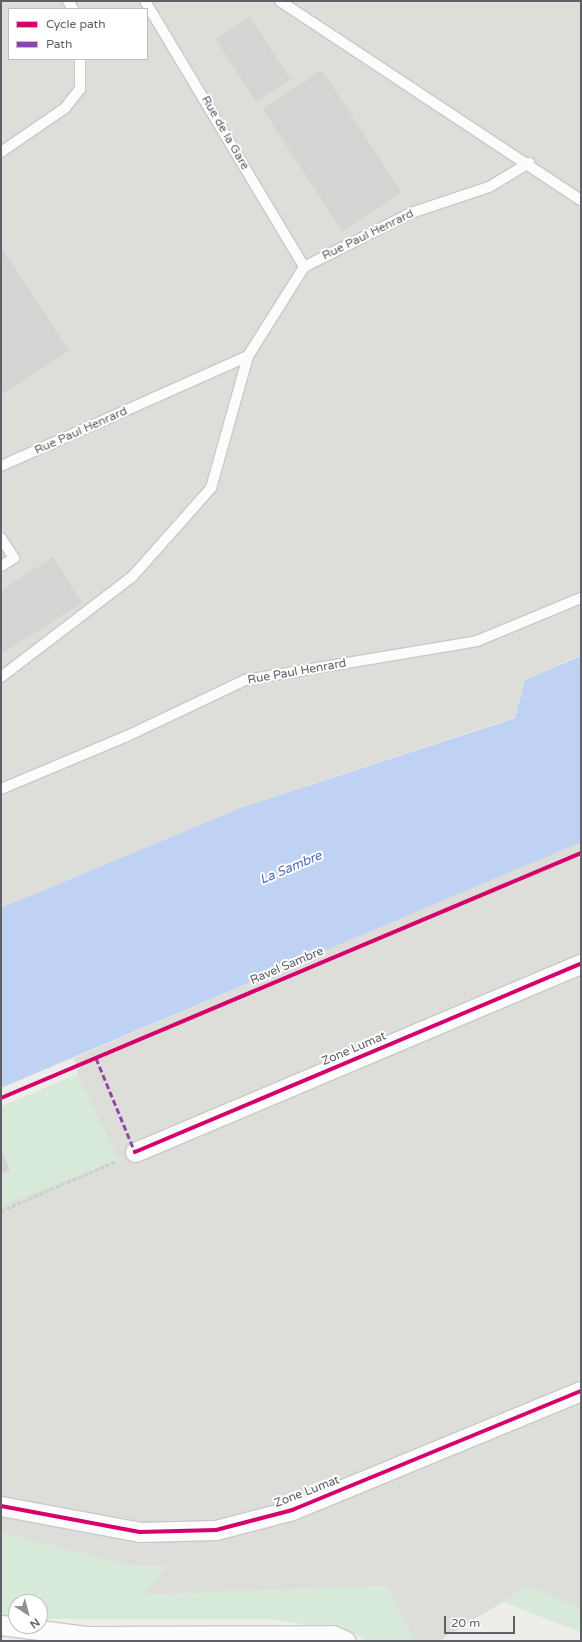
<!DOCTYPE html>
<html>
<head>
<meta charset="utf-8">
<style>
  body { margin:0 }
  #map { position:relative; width:582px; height:1642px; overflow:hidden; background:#edede9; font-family:"Varela Round",sans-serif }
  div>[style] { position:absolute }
  .industrial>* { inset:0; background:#ddddd9 }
  .green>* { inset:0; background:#d7e9d9 }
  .water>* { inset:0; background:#c0d2f4 }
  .building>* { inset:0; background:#d4d4d2; transform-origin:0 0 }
  .path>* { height:2.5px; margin-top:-1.25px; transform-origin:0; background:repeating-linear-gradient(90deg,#cbcfce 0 4px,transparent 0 6px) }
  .roads { filter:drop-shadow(1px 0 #c9c9c9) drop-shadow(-1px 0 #c9c9c9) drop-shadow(0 1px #c9c9c9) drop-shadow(0 -1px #c9c9c9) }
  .lane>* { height:10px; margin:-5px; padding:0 5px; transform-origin:5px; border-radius:5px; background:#fcfcfc }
  .street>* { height:19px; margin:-9.5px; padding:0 9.5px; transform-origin:9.5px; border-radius:9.5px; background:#fcfcfc }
  .quiet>* { height:3px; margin-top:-1.5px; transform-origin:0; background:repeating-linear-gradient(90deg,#8e44ad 0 6px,transparent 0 9px) }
  .cycleway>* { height:4px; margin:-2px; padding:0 2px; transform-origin:2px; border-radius:2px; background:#d6006c }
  span { translate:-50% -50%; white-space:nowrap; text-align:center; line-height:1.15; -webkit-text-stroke:4px #fff; paint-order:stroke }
  .street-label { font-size:12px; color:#5e6066 }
  .water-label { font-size:13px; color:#506dbc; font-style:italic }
  .frame { position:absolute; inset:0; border:2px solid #5e6066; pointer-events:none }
  .legend { position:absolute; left:8px; top:8px; width:140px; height:52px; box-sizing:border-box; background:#fff; border:1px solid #bfbfc2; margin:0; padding:5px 7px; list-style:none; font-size:12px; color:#5e6066 }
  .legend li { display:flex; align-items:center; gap:8px; height:20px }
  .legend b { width:20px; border:1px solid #bfbfc2 }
  .north { position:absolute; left:8px; top:1594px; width:40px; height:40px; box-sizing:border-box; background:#fff; border:1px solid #bfbfc2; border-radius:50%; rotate:144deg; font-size:11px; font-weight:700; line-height:16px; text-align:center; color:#5e6066 }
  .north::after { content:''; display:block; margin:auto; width:14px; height:18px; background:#909194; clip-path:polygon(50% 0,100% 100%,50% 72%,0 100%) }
  .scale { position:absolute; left:444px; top:1616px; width:71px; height:18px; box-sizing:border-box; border:2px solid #5e6066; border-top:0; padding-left:5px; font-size:12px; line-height:14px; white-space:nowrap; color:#5e6066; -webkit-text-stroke:3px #fff; paint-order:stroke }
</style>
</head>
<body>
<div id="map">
  <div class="industrial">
    <div style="clip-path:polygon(evenodd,1px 1px,581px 1px,581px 655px,525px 680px,515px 717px,243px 807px,1px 908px,1px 1px,9px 9px,147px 9px,147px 59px,9px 59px,9px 9px)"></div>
    <div style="clip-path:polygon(581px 841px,581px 1609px,529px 1586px,439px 1641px,414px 1641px,387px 1586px,143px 1595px,1px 1581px,1px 1107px,78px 1074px,74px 1058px)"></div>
  </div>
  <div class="green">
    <div style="clip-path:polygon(78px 1074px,119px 1160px,1px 1206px,1px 1107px)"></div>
    <div style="clip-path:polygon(1px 1532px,134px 1566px,168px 1566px,144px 1595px,387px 1586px,414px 1641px,367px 1641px,357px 1634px,274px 1619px,40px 1619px,40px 1602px,16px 1602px,16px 1619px,1px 1619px)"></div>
    <div style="clip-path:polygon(529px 1586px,581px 1609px,581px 1632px,502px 1602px)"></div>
  </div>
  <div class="water">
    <div style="clip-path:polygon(581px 656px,581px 842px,1px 1088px,1px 908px,243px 807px,515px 718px,525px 680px)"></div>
  </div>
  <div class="building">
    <div style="left:250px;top:17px;width:74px;height:41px;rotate:57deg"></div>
    <div style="left:322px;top:70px;width:146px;height:71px;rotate:57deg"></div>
    <div style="clip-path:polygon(1px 246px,69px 351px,1px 395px)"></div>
    <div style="clip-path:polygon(53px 557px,82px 603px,1px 654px,1px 591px)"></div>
    <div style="clip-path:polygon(1px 1149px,10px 1170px,1px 1174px)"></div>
  </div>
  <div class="path">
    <div style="left:1px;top:1211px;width:125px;rotate:-23.5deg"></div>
  </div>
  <div class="roads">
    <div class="lane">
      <div style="left:68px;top:1px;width:9px;rotate:58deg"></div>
      <div style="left:145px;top:1px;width:310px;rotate:59.1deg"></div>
      <div style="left:280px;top:1px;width:361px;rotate:33.5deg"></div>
      <div style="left:1px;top:152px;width:78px;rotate:-34.5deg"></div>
      <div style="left:65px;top:108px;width:24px;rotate:-52deg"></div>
      <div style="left:80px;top:89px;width:30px;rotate:-90deg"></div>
      <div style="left:1px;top:466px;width:270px;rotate:-24deg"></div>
      <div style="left:1px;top:538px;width:24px;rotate:57deg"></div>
      <div style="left:14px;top:558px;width:15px;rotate:148deg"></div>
      <div style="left:1px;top:677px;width:165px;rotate:-37.4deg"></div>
      <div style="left:132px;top:577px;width:119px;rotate:-48.4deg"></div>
      <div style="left:211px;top:488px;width:137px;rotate:-74.3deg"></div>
      <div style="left:248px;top:356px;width:105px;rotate:-57.8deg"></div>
      <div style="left:304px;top:267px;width:120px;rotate:-26.8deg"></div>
      <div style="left:411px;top:213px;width:82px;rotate:-18.4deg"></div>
      <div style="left:489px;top:187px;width:47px;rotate:-31deg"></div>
      <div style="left:1px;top:789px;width:137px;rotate:-22.8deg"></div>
      <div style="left:127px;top:736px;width:131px;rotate:-25.4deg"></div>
      <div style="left:245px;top:680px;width:235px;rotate:-9.5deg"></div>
      <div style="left:477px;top:641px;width:113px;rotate:-22.5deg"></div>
    </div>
    <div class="street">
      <div style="left:135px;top:1152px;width:484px;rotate:-22.9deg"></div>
      <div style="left:1px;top:1506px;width:141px;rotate:10.6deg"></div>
      <div style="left:140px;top:1532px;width:76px;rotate:-1.5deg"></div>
      <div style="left:216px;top:1530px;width:79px;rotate:-14.7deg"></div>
      <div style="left:292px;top:1510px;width:313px;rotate:-22.4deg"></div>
      <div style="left:1px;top:1625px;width:87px;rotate:7.3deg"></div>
      <div style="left:87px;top:1636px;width:246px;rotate:-0.2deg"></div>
      <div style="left:333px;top:1635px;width:14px;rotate:25deg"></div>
    </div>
  </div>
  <div class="quiet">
    <div style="left:96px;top:1058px;width:102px;rotate:67.5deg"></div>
  </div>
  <div class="cycleway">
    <div style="left:1px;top:1098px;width:630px;rotate:-22.9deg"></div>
    <div style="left:135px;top:1152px;width:484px;rotate:-22.9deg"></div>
    <div style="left:1px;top:1506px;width:141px;rotate:10.6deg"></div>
    <div style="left:140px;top:1532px;width:76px;rotate:-1.5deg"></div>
    <div style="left:216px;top:1530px;width:79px;rotate:-14.7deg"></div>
    <div style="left:292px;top:1510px;width:313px;rotate:-22.4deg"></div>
  </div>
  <div class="street-label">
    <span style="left:225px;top:133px;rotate:60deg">Rue de la Gare</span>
    <span style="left:368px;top:235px;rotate:-26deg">Rue Paul Henrard</span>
    <span style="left:81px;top:431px;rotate:-24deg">Rue Paul Henrard</span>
    <span style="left:297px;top:672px;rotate:-10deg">Rue Paul Henrard</span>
    <span style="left:287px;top:966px;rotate:-23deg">Ravel Sambre</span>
    <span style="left:354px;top:1049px;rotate:-23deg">Zone Lumat</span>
    <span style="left:307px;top:1492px;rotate:-21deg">Zone Lumat</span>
  </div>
  <div class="water-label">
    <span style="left:291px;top:868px;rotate:-23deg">La Sambre</span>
  </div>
  <div class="frame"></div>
  <ul class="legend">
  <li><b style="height:5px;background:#d6006c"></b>Cycle path</li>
  <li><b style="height:5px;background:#8e44ad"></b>Path</li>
  </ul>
  <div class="north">N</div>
  <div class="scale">20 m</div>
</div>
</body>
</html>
